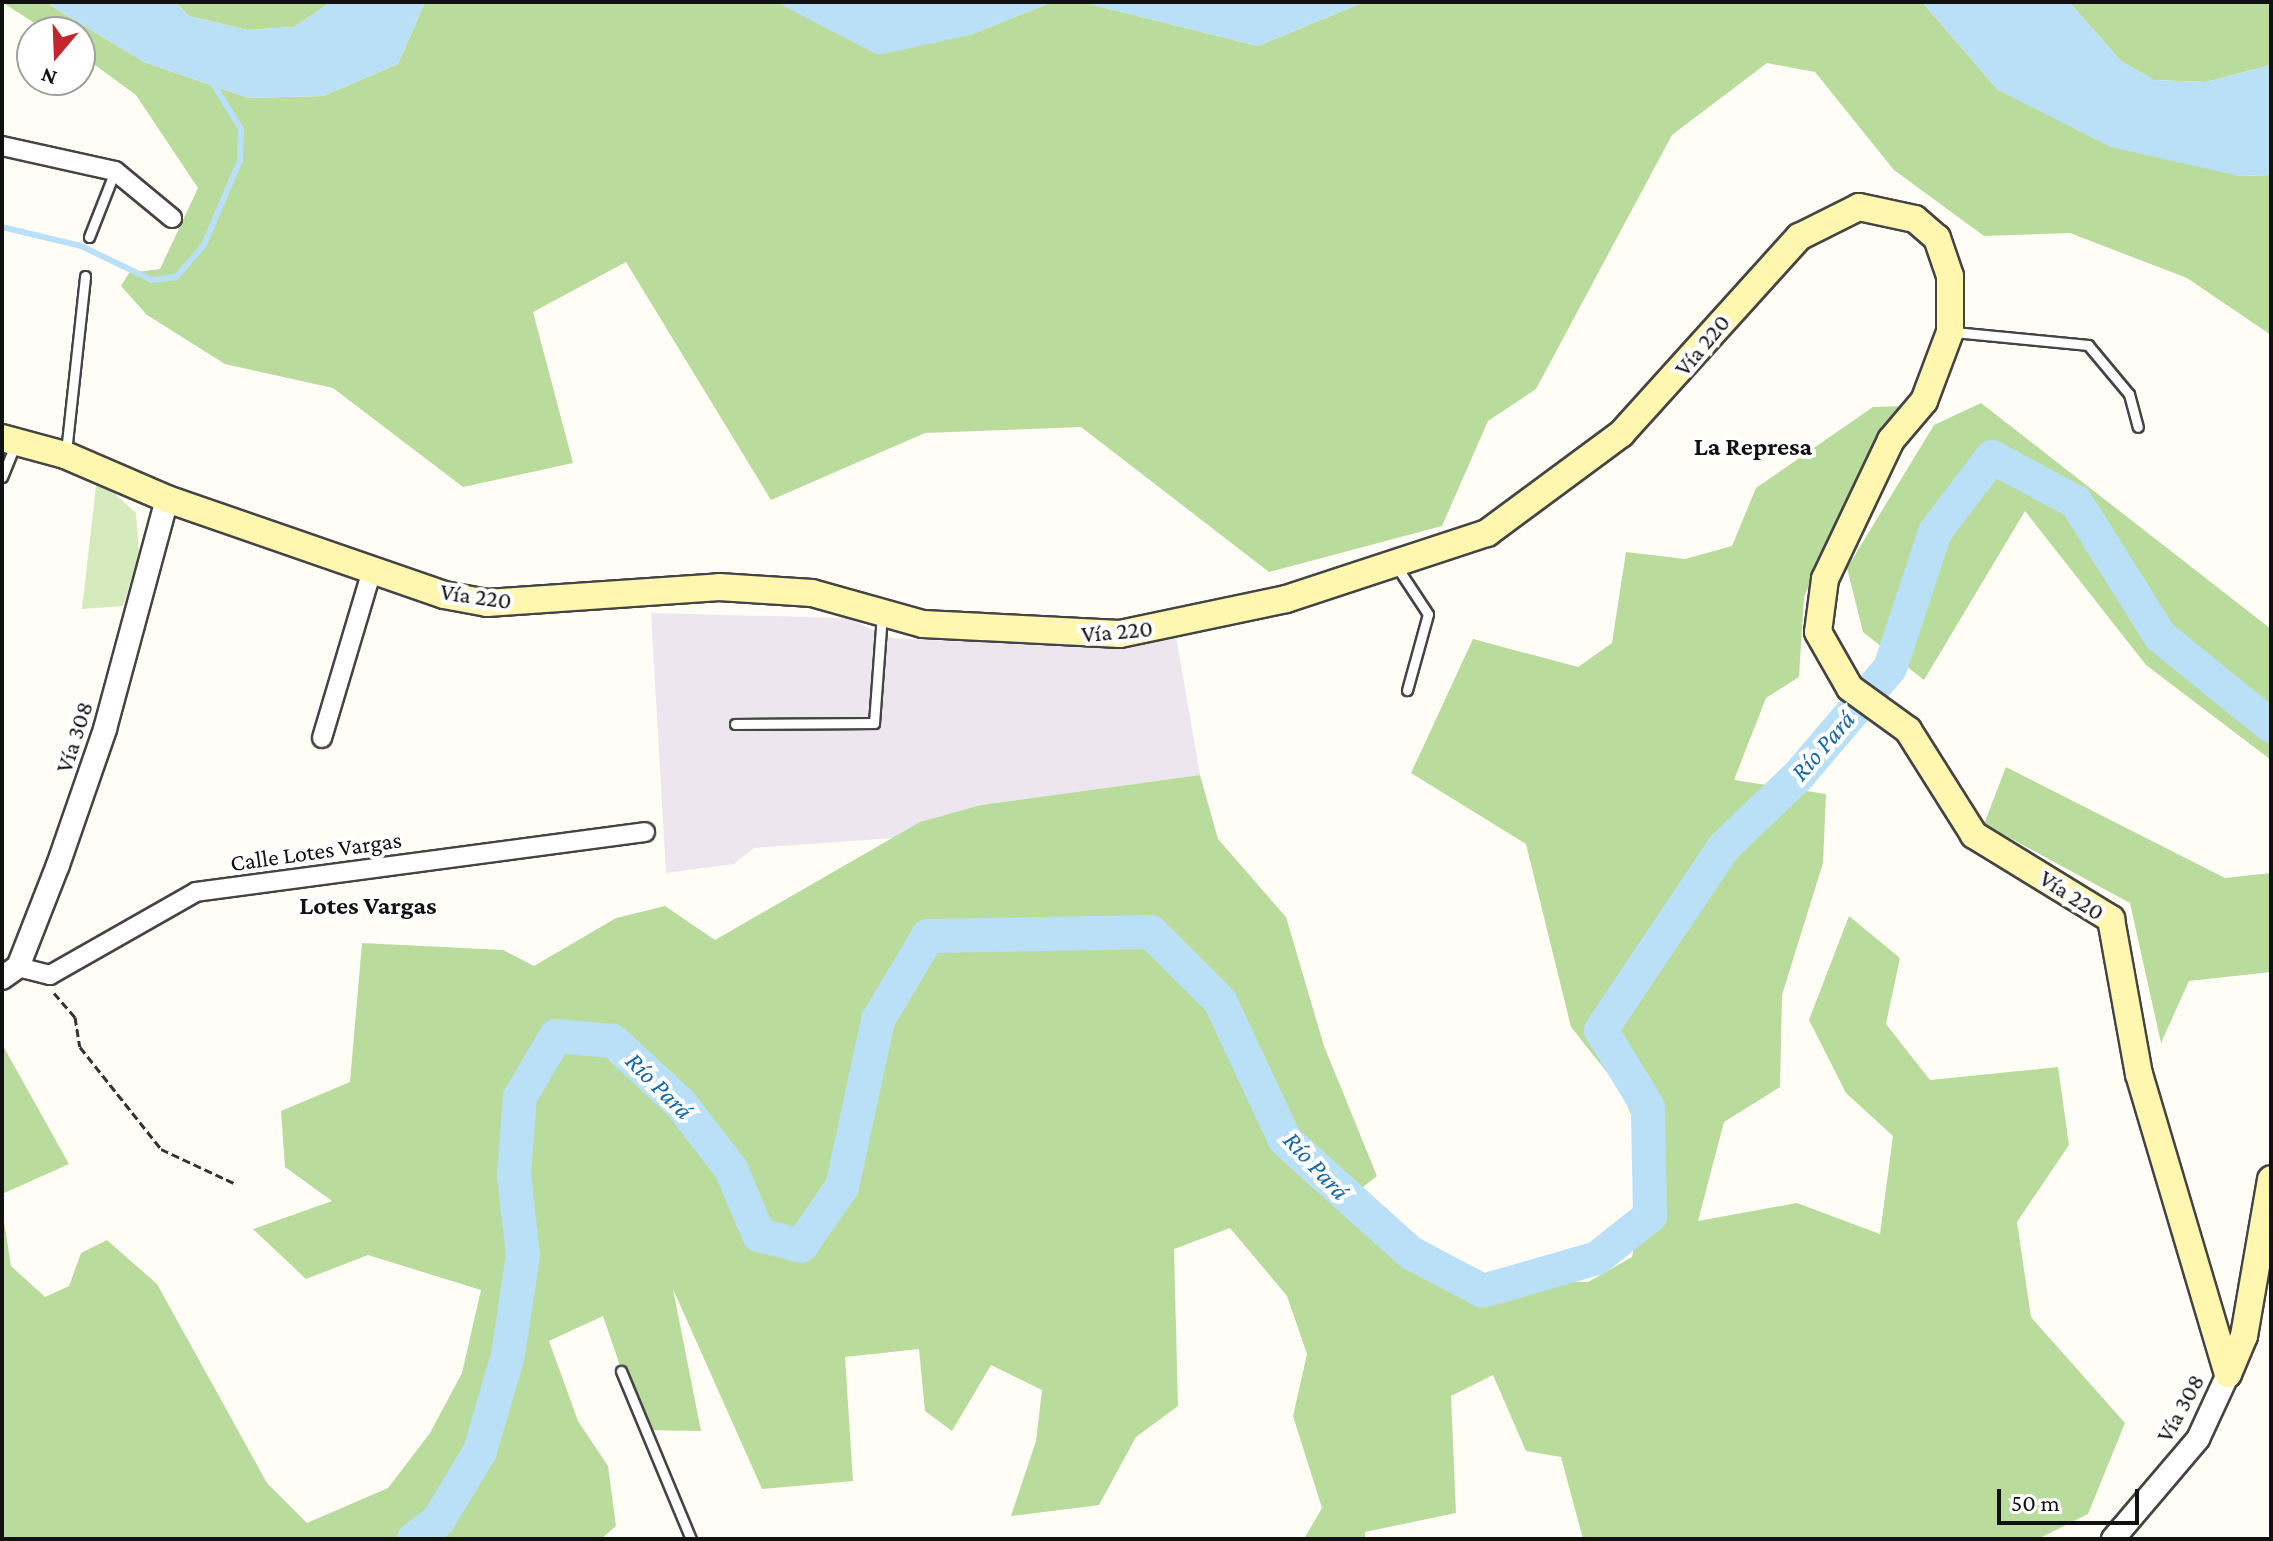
<!DOCTYPE html>
<html>
<head>
<meta charset="utf-8">
<style>
  body { margin:0 }
  #map { position:relative; width:2273px; height:1541px; overflow:hidden; background:#fffdf5; font-family:"Crimson Pro",serif }
  div>[style] { position:absolute }
  .industrial>* { inset:0; background:#eee6ef }
  .green>* { inset:0; background:#d5ebbd }
  .forest>* { inset:0; background:#b9dc9c }
  .water>* { inset:0; background:#b9e0f7 }
  .stream>* { height:6px; margin:-3px; padding:0 3px; transform-origin:3px; border-radius:3px; background:#b9e0f7 }
  .river>* { height:34px; margin:-17px; padding:0 17px; transform-origin:17px; border-radius:17px; background:#b9e0f7 }
  .path>* { height:3px; margin-top:-1.5px; transform-origin:0; background:repeating-linear-gradient(90deg,#333 0 8px,transparent 0 12px) }
  .roads { filter:drop-shadow(2px 0 #444) drop-shadow(-2px 0 #444) drop-shadow(0 2px #444) drop-shadow(0 -2px #444) }
  .service>* { height:9px; margin:-4.5px; padding:0 4.5px; transform-origin:4.5px; border-radius:4.5px; background:#fff }
  .minor>* { height:18px; margin:-9px; padding:0 9px; transform-origin:9px; border-radius:9px; background:#fff }
  .tertiary>* { height:22px; margin:-11px; padding:0 11px; transform-origin:11px; border-radius:11px; background:#fff }
  .secondary>* { height:26px; margin:-13px; padding:0 13px; transform-origin:13px; border-radius:13px; background:#fff6b0 }
  span { translate:-50% -50%; white-space:nowrap; text-align:center; line-height:1.15; -webkit-text-stroke:8px #fff; paint-order:stroke }
  .street-label { font-size:24px; color:#111 }
  .neighbourhood-label { font-size:26px; color:#111; font-weight:700 }
  .water-label { font-size:26px; color:#1768a6; font-style:italic }
  .frame { position:absolute; inset:0; border:4px solid #111; pointer-events:none }
  .north { position:absolute; left:16px; top:16px; width:80px; height:80px; box-sizing:border-box; background:#fff; border:2px solid #a0a0a0; border-radius:50%; rotate:199deg; font-size:22px; font-weight:700; line-height:32px; text-align:center; color:#111 }
  .north::after { content:''; display:block; margin:auto; width:28px; height:36px; background:#c4262e; clip-path:polygon(50% 0,100% 100%,50% 72%,0 100%) }
  .scale { position:absolute; left:1997px; top:1489px; width:142px; height:36px; box-sizing:border-box; border:4px solid #111; border-top:0; padding-left:10px; font-size:24px; line-height:28px; white-space:nowrap; color:#111; -webkit-text-stroke:6px #fff; paint-order:stroke }
</style>
</head>
<body>
<div id="map">
  <div class="industrial">
    <div style="clip-path:polygon(651px 613px,847px 618px,891px 638px,966px 642px,1176px 636px,1200px 775px,981px 805px,894px 838px,754px 848px,734px 864px,666px 873px)"></div>
  </div>
  <div class="green">
    <div style="clip-path:polygon(97px 477px,136px 513px,139px 554px,123px 606px,82px 609px)"></div>
  </div>
  <div class="forest">
    <div style="clip-path:polygon(2px 2px,45px 2px,144px 62px,249px 98px,323px 96px,398px 64px,425px 2px,776px 2px,970px 35px,1052px 2px,1082px 2px,1258px 46px,1364px 2px,1922px 2px,1998px 90px,2239px 176px,2271px 175px,2271px 335px,2187px 278px,2070px 233px,1984px 236px,1894px 170px,1815px 72px,1767px 63px,1672px 135px,1536px 389px,1488px 421px,1442px 526px,1269px 572px,1081px 427px,925px 433px,771px 500px,626px 262px,533px 312px,573px 463px,463px 487px,333px 388px,225px 364px,147px 315px,121px 286px,129px 273px,160px 269px,198px 188px,136px 95px,80px 54px,80px 32px,48px 32px)"></div>
    <div style="clip-path:polygon(175px 2px,331px 2px,294px 27px,247px 30px,189px 16px)"></div>
    <div style="clip-path:polygon(2069px 2px,2271px 2px,2271px 65px,2206px 82px,2154px 80px,2121px 61px)"></div>
    <div style="clip-path:polygon(1981px 403px,2271px 629px,2271px 760px,2146px 665px,2025px 511px,1924px 680px,1863px 632px,1847px 568px,1934px 425px)"></div>
    <div style="clip-path:polygon(1906px 406px,1851px 489px,1804px 597px,1799px 677px,1766px 698px,1734px 780px,1826px 794px,1823px 863px,1782px 995px,1780px 1087px,1724px 1122px,1698px 1221px,1797px 1203px,1880px 1234px,1893px 1136px,1846px 1093px,1809px 1020px,1849px 916px,1900px 958px,1886px 1024px,1930px 1080px,2058px 1067px,2069px 1145px,2017px 1222px,2031px 1317px,2125px 1423px,2088px 1514px,2038px 1539px,1583px 1539px,1561px 1457px,1526px 1451px,1493px 1375px,1451px 1396px,1456px 1513px,1365px 1532px,1365px 1539px,1304px 1539px,1322px 1508px,1293px 1416px,1307px 1354px,1287px 1296px,1230px 1228px,1174px 1249px,1178px 1406px,1136px 1437px,1099px 1505px,1011px 1516px,1036px 1441px,1042px 1390px,991px 1365px,952px 1431px,925px 1411px,919px 1349px,845px 1357px,853px 1481px,762px 1489px,673px 1289px,701px 1431px,642px 1430px,603px 1316px,549px 1341px,578px 1421px,608px 1466px,616px 1526px,601px 1539px,2px 1539px,2px 1209px,11px 1266px,45px 1297px,69px 1286px,81px 1253px,107px 1240px,157px 1284px,267px 1483px,307px 1523px,388px 1488px,430px 1433px,462px 1373px,481px 1290px,368px 1255px,306px 1279px,253px 1229px,332px 1201px,285px 1167px,281px 1111px,350px 1082px,362px 943px,503px 950px,534px 966px,616px 918px,665px 906px,715px 940px,920px 822px,981px 805px,1200px 775px,1218px 839px,1286px 917px,1324px 1046px,1377px 1176px,1340px 1205px,1476px 1279px,1588px 1282px,1632px 1257px,1643px 1207px,1632px 1117px,1621px 1090px,1571px 1027px,1526px 844px,1411px 773px,1473px 639px,1578px 667px,1612px 643px,1626px 552px,1685px 559px,1732px 546px,1756px 488px,1873px 407px)"></div>
    <div style="clip-path:polygon(2006px 767px,2225px 878px,2271px 873px,2271px 972px,2189px 981px,2161px 1043px,2130px 903px,1984px 824px)"></div>
    <div style="clip-path:polygon(2px 1044px,69px 1164px,2px 1194px)"></div>
  </div>
  <div class="water">
    <div style="clip-path:polygon(45px 2px,175px 2px,189px 16px,247px 30px,294px 27px,331px 2px,425px 2px,398px 64px,323px 96px,249px 98px,144px 62px)"></div>
    <div style="clip-path:polygon(776px 2px,1052px 2px,970px 35px,878px 55px)"></div>
    <div style="clip-path:polygon(1082px 2px,1364px 2px,1258px 46px)"></div>
    <div style="clip-path:polygon(1922px 2px,2069px 2px,2121px 61px,2154px 80px,2206px 82px,2271px 65px,2271px 175px,2239px 176px,2111px 147px,1998px 90px)"></div>
  </div>
  <div class="stream">
    <div style="left:2px;top:227px;width:81px;rotate:13.5deg"></div>
    <div style="left:81px;top:246px;width:79px;rotate:25.6deg"></div>
    <div style="left:152px;top:280px;width:24px;rotate:-7deg"></div>
    <div style="left:176px;top:277px;width:43px;rotate:-48.8deg"></div>
    <div style="left:204px;top:245px;width:92px;rotate:-67deg"></div>
    <div style="left:240px;top:160px;width:31px;rotate:-88deg"></div>
    <div style="left:241px;top:129px;width:57px;rotate:-121.5deg"></div>
  </div>
  <div class="river">
    <div style="left:414px;top:1539px;width:30px;rotate:-37deg"></div>
    <div style="left:438px;top:1521px;width:82px;rotate:-59deg"></div>
    <div style="left:480px;top:1451px;width:100px;rotate:-73.7deg"></div>
    <div style="left:508px;top:1355px;width:101px;rotate:-81.5deg"></div>
    <div style="left:523px;top:1255px;width:81px;rotate:-96.4deg"></div>
    <div style="left:514px;top:1175px;width:78px;rotate:-85.6deg"></div>
    <div style="left:520px;top:1097px;width:71px;rotate:-59.5deg"></div>
    <div style="left:556px;top:1036px;width:57px;rotate:5deg"></div>
    <div style="left:613px;top:1041px;width:91px;rotate:42.8deg"></div>
    <div style="left:680px;top:1103px;width:83px;rotate:52.3deg"></div>
    <div style="left:731px;top:1169px;width:72px;rotate:67deg"></div>
    <div style="left:759px;top:1235px;width:43px;rotate:14.7deg"></div>
    <div style="left:801px;top:1246px;width:72px;rotate:-55.2deg"></div>
    <div style="left:842px;top:1187px;width:171px;rotate:-77.8deg"></div>
    <div style="left:878px;top:1020px;width:98px;rotate:-59.2deg"></div>
    <div style="left:928px;top:936px;width:223px;rotate:-1deg"></div>
    <div style="left:1151px;top:932px;width:98px;rotate:45deg"></div>
    <div style="left:1220px;top:1001px;width:153px;rotate:64.9deg"></div>
    <div style="left:1285px;top:1140px;width:169px;rotate:41.9deg"></div>
    <div style="left:1411px;top:1253px;width:81px;rotate:27.8deg"></div>
    <div style="left:1483px;top:1291px;width:119px;rotate:-16.1deg"></div>
    <div style="left:1597px;top:1258px;width:68px;rotate:-38.4deg"></div>
    <div style="left:1650px;top:1216px;width:109px;rotate:-91.1deg"></div>
    <div style="left:1648px;top:1107px;width:90px;rotate:-121.4deg"></div>
    <div style="left:1601px;top:1030px;width:220px;rotate:-56.1deg"></div>
    <div style="left:1724px;top:847px;width:104px;rotate:-43.8deg"></div>
    <div style="left:1799px;top:775px;width:140px;rotate:-49.6deg"></div>
    <div style="left:1890px;top:668px;width:143px;rotate:-71.7deg"></div>
    <div style="left:1935px;top:532px;width:94px;rotate:-52.8deg"></div>
    <div style="left:1992px;top:457px;width:95px;rotate:28.2deg"></div>
    <div style="left:2076px;top:502px;width:158px;rotate:57.9deg"></div>
    <div style="left:2160px;top:636px;width:143px;rotate:39deg"></div>
  </div>
  <div class="path">
    <div style="left:54px;top:993px;width:32px;rotate:49deg"></div>
    <div style="left:75px;top:1017px;width:30px;rotate:81deg"></div>
    <div style="left:80px;top:1047px;width:130px;rotate:51.5deg"></div>
    <div style="left:161px;top:1149px;width:83px;rotate:25deg"></div>
  </div>
  <div class="roads">
    <div class="service">
      <div style="left:89px;top:237px;width:71px;rotate:-68.5deg"></div>
      <div style="left:1954px;top:332px;width:135px;rotate:5.5deg"></div>
      <div style="left:2088px;top:345px;width:64px;rotate:50.1deg"></div>
      <div style="left:2129px;top:394px;width:34px;rotate:75deg"></div>
      <div style="left:66px;top:452px;width:177px;rotate:-83.8deg"></div>
      <div style="left:2px;top:477px;width:37px;rotate:-68deg"></div>
      <div style="left:1397px;top:567px;width:56px;rotate:56.6deg"></div>
      <div style="left:1428px;top:614px;width:79px;rotate:105.4deg"></div>
      <div style="left:735px;top:724px;width:139px;rotate:-0.4deg"></div>
      <div style="left:874px;top:723px;width:109px;rotate:-85.8deg"></div>
      <div style="left:621px;top:1371px;width:182px;rotate:67.4deg"></div>
    </div>
    <div class="minor">
      <div style="left:2px;top:146px;width:116px;rotate:12.5deg"></div>
      <div style="left:115px;top:171px;width:74px;rotate:39.5deg"></div>
      <div style="left:322px;top:738px;width:175px;rotate:-73.4deg"></div>
      <div style="left:18px;top:967px;width:33px;rotate:14deg"></div>
      <div style="left:50px;top:975px;width:168px;rotate:-29.6deg"></div>
      <div style="left:196px;top:892px;width:453px;rotate:-7.6deg"></div>
    </div>
    <div class="tertiary">
      <div style="left:2px;top:978px;width:19px;rotate:-35deg"></div>
      <div style="left:18px;top:967px;width:110px;rotate:-68.6deg"></div>
      <div style="left:58px;top:865px;width:144px;rotate:-70.9deg"></div>
      <div style="left:105px;top:729px;width:238px;rotate:-74.9deg"></div>
      <div style="left:2113px;top:1539px;width:131px;rotate:-49.6deg"></div>
      <div style="left:2198px;top:1439px;width:72px;rotate:-65.2deg"></div>
    </div>
    <div class="secondary">
      <div style="left:2px;top:438px;width:65px;rotate:15.1deg"></div>
      <div style="left:65px;top:455px;width:111px;rotate:23.3deg"></div>
      <div style="left:167px;top:499px;width:293px;rotate:19.1deg"></div>
      <div style="left:444px;top:595px;width:44px;rotate:10.5deg"></div>
      <div style="left:487px;top:603px;width:233px;rotate:-3.9deg"></div>
      <div style="left:719px;top:587px;width:93px;rotate:3.7deg"></div>
      <div style="left:812px;top:593px;width:115px;rotate:15.6deg"></div>
      <div style="left:923px;top:624px;width:197px;rotate:2.9deg"></div>
      <div style="left:1120px;top:634px;width:170px;rotate:-11.9deg"></div>
      <div style="left:1286px;top:599px;width:212px;rotate:-18.2deg"></div>
      <div style="left:1487px;top:533px;width:167px;rotate:-36.5deg"></div>
      <div style="left:1621px;top:434px;width:266px;rotate:-47.9deg"></div>
      <div style="left:1799px;top:237px;width:67px;rotate:-26.6deg"></div>
      <div style="left:1859px;top:207px;width:57px;rotate:12.1deg"></div>
      <div style="left:1915px;top:219px;width:29px;rotate:41deg"></div>
      <div style="left:1937px;top:238px;width:40px;rotate:71.1deg"></div>
      <div style="left:1950px;top:276px;width:56px;rotate:90deg"></div>
      <div style="left:1950px;top:332px;width:74px;rotate:110.6deg"></div>
      <div style="left:1924px;top:401px;width:51px;rotate:130.2deg"></div>
      <div style="left:1891px;top:440px;width:154px;rotate:115.4deg"></div>
      <div style="left:1825px;top:579px;width:53px;rotate:97.5deg"></div>
      <div style="left:1818px;top:632px;width:64px;rotate:60.3deg"></div>
      <div style="left:1850px;top:688px;width:72px;rotate:35.9deg"></div>
      <div style="left:1908px;top:730px;width:124px;rotate:57.8deg"></div>
      <div style="left:1974px;top:835px;width:161px;rotate:31.5deg"></div>
      <div style="left:2111px;top:919px;width:158px;rotate:79.8deg"></div>
      <div style="left:2139px;top:1074px;width:313px;rotate:73.5deg"></div>
      <div style="left:2228px;top:1374px;width:41px;rotate:-67.2deg"></div>
      <div style="left:2244px;top:1336px;width:159px;rotate:-80.2deg"></div>
    </div>
  </div>
  <div class="street-label">
    <span style="left:1702px;top:345px;rotate:-50deg">Vía 220</span>
    <span style="left:476px;top:596px;rotate:8deg">Vía 220</span>
    <span style="left:1117px;top:631px;rotate:-5deg">Vía 220</span>
    <span style="left:74px;top:737px;rotate:-72deg">Vía 308</span>
    <span style="left:316px;top:851px;rotate:-8deg">Calle Lotes Vargas</span>
    <span style="left:2072px;top:895px;rotate:33deg">Vía 220</span>
    <span style="left:2180px;top:1408px;rotate:-61deg">Vía 308</span>
  </div>
  <div class="neighbourhood-label">
    <span style="left:1753px;top:447px">La Represa</span>
    <span style="left:368px;top:906px">Lotes Vargas</span>
  </div>
  <div class="water-label">
    <span style="left:1823px;top:746px;rotate:-49deg">Río Pará</span>
    <span style="left:659px;top:1086px;rotate:45deg">Río Pará</span>
    <span style="left:1316px;top:1166px;rotate:47deg">Río Pará</span>
  </div>
  <div class="frame"></div>
  <div class="north">N</div>
  <div class="scale">50 m</div>
</div>
</body>
</html>
